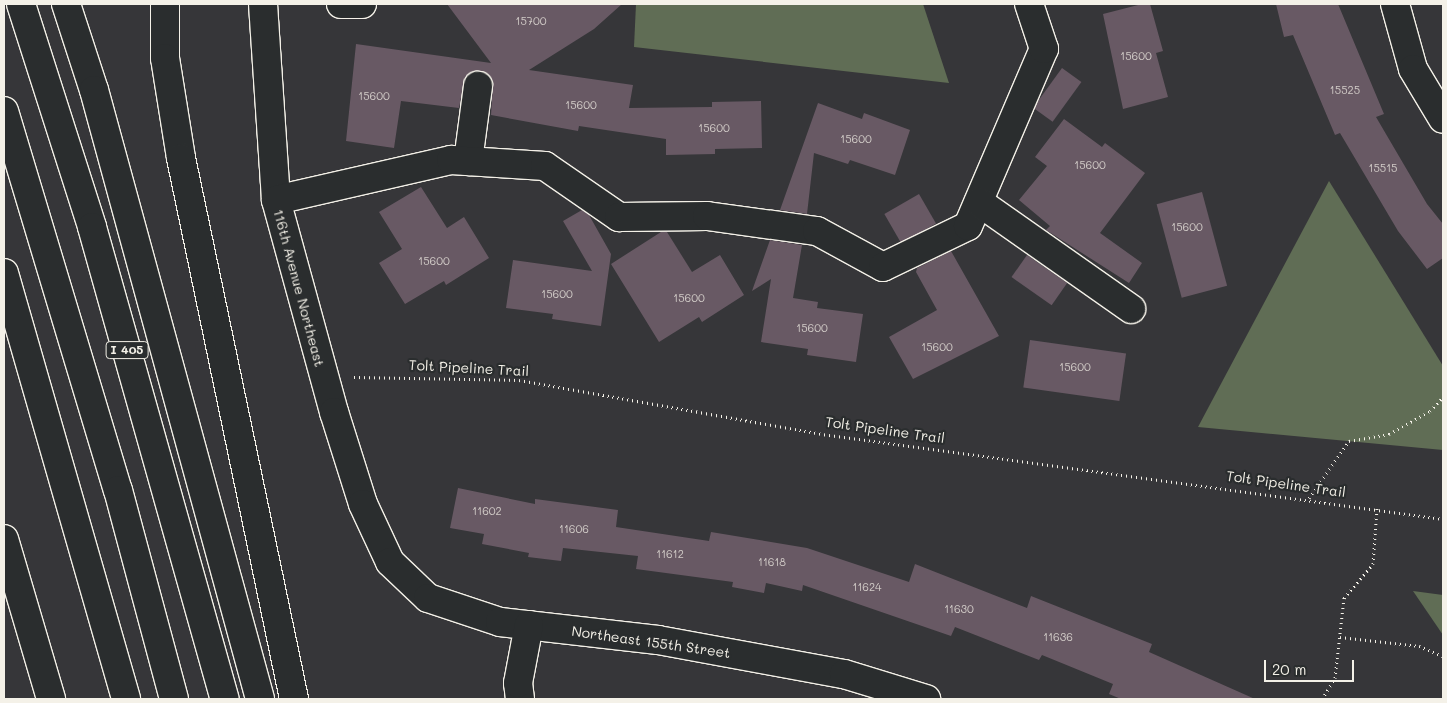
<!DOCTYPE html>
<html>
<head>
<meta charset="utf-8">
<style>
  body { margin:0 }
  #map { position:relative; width:1447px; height:703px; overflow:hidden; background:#363639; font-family:Mali,sans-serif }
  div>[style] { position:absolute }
  .green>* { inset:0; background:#606d55 }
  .building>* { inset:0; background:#685964; transform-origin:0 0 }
  .path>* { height:3px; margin-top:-1.5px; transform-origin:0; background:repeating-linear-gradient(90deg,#f4f1e8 0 1px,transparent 0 5px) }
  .roads { filter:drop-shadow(1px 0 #f4f1e8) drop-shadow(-1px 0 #f4f1e8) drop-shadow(0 1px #f4f1e8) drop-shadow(0 -1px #f4f1e8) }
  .minor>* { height:28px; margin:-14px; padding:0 14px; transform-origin:14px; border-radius:14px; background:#2a2d2e }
  .highway>* { height:28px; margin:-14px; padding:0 14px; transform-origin:14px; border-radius:14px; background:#2a2d2e }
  span { translate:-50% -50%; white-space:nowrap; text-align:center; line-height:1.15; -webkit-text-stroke:4.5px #2a2d2e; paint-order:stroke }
  .number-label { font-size:11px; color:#d1cbc7 }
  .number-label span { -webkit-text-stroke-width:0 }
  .shield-label span { padding:1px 4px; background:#2a2d2e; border:1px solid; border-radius:4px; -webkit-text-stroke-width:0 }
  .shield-label { font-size:12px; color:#f4f1e8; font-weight:700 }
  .street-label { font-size:14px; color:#f4f1e8 }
  .frame { position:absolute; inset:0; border:5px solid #f4f1e8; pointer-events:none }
  .scale { position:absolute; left:1264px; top:660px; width:90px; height:22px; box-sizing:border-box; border:2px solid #f4f1e8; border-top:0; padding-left:6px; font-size:15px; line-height:18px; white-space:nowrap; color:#f4f1e8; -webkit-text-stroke:4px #2a2d2e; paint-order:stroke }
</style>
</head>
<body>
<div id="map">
  <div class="green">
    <div style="clip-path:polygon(636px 4px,923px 4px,949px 83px,634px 47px)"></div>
    <div style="clip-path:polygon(1329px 181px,1443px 366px,1443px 450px,1198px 427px)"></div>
    <div style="clip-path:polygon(1413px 591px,1443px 595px,1443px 635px)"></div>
  </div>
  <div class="building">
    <div style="clip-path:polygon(447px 4px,622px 4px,594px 29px,529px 70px,633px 85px,629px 108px,712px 107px,712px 102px,761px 101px,762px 148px,715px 149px,715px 154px,666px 155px,666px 139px,579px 126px,578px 131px,491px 115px,493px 81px,480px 71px,465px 77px,459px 108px,401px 101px,394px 148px,346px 141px,356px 44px,491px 63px)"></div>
    <div style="clip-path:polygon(1142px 4px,1150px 4px,1163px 51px,1156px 53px,1168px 97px,1123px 109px,1103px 14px)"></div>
    <div style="clip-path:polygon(1276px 4px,1338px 4px,1384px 114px,1376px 117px,1427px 204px,1443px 224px,1443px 258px,1427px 269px,1398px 231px,1340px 133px,1335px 135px,1293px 35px,1284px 37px)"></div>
    <div style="left:1062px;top:68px;width:24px;height:49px;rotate:36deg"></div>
    <div style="clip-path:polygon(818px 103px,862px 119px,864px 113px,910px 130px,895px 175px,850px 160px,848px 164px,814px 153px,807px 214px,780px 210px)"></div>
    <div style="clip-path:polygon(1064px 119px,1102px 147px,1105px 143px,1145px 173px,1100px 233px,1142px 263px,1129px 283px,1046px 230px,1050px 226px,1019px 200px,1047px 166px,1035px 157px)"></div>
    <div style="clip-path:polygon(421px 187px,447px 228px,464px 217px,489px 258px,446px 285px,444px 281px,405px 304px,379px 263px,402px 249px,379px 212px)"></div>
    <div style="left:1202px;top:192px;width:97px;height:47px;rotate:75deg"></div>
    <div style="left:919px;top:194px;width:34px;height:40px;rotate:60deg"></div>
    <div style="clip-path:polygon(582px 210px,589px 215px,611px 254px,601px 326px,552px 319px,553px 314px,506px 308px,513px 260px,592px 271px,563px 221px)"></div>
    <div style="clip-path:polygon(661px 232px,667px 232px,692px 272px,720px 255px,744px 295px,702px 322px,699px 317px,659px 342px,611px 264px)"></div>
    <div style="clip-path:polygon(770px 240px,802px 245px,793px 298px,818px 302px,817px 308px,863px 314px,856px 362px,807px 355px,808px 349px,761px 342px,771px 279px,752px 291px)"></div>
    <div style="clip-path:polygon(951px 251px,999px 336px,913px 379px,889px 337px,937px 310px,916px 272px,917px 268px)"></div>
    <div style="left:1027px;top:255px;width:49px;height:27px;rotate:35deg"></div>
    <div style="left:1030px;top:340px;width:97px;height:48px;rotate:8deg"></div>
    <div style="clip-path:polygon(458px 488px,535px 504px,535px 499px,618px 510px,616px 527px,709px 541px,711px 532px,807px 548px,909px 582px,915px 564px,1027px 608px,1031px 596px,1152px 644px,1149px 652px,1255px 699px,1121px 699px,1109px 694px,1113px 684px,1042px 655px,1039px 660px,955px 627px,951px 636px,803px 585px,802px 591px,766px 583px,764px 593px,732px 587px,733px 582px,636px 569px,638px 556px,563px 548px,561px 561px,528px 557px,529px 553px,482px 544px,484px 534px,450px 528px)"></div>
  </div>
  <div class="path">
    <div style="left:354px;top:377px;width:165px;rotate:1deg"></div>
    <div style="left:519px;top:380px;width:315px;rotate:10.1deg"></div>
    <div style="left:829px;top:435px;width:620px;rotate:7.79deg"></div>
    <div style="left:1309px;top:498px;width:70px;rotate:-54.9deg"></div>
    <div style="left:1349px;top:441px;width:41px;rotate:-9.9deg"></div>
    <div style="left:1389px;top:434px;width:47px;rotate:-29.3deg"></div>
    <div style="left:1430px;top:411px;width:19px;rotate:-47deg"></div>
    <div style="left:1340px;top:637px;width:80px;rotate:6.5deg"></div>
    <div style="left:1419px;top:646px;width:26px;rotate:23deg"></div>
    <div style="left:1322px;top:699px;width:25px;rotate:-58deg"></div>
    <div style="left:1335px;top:678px;width:81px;rotate:-83.6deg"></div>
    <div style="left:1344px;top:598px;width:45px;rotate:-49.5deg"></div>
    <div style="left:1373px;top:564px;width:56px;rotate:-85.9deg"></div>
  </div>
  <div class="roads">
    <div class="minor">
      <div style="left:263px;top:4px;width:196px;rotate:86.2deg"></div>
      <div style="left:276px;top:200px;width:220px;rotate:74.7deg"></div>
      <div style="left:334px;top:412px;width:96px;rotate:72.5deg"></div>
      <div style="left:363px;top:504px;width:64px;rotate:65deg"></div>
      <div style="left:390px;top:562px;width:52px;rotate:43.5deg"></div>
      <div style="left:428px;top:598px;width:76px;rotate:18.4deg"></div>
      <div style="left:500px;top:622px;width:159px;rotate:6.5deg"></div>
      <div style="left:658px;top:640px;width:189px;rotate:10.4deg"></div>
      <div style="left:844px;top:674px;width:86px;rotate:17deg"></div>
      <div style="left:341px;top:4px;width:21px"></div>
      <div style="left:1395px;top:4px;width:67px;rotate:74.5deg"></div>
      <div style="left:1413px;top:69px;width:58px;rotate:59deg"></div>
      <div style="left:468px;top:161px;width:76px;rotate:-82.4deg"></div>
      <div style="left:276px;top:200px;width:180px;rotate:-12.9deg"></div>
      <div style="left:451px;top:160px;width:94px;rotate:3.7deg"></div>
      <div style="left:545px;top:166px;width:90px;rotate:34.6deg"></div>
      <div style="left:619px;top:217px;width:88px;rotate:-0.7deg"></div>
      <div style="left:707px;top:216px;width:111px;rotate:7.8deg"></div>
      <div style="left:817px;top:231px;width:75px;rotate:28.6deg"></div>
      <div style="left:883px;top:267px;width:94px;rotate:-25.8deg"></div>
      <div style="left:968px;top:226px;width:193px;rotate:-66.8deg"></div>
      <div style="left:1044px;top:49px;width:47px;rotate:-108.4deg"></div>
      <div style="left:979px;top:202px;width:186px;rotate:35.1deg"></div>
      <div style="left:520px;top:699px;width:16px;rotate:-97deg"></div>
      <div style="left:518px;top:683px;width:59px;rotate:-79.3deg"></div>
    </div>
    <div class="highway">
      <div style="left:21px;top:4px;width:234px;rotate:72.3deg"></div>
      <div style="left:92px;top:227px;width:490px;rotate:74.3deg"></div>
      <div style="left:66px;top:4px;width:90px;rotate:72deg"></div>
      <div style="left:94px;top:90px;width:631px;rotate:74.75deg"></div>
      <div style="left:165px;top:4px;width:54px;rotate:90deg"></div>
      <div style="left:165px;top:58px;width:101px;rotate:80.9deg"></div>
      <div style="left:181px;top:158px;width:553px;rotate:78.2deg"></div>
      <div style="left:4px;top:111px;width:396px;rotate:73.3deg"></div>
      <div style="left:118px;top:490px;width:216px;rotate:75deg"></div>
      <div style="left:4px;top:273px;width:443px;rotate:74deg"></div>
      <div style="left:4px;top:539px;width:167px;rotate:73.6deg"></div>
    </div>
  </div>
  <div class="number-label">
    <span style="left:531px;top:21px">15700</span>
    <span style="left:1136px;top:56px">15600</span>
    <span style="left:1345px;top:90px">15525</span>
    <span style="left:374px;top:96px">15600</span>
    <span style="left:581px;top:105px">15600</span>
    <span style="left:714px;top:128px">15600</span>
    <span style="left:856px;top:139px">15600</span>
    <span style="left:1090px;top:165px">15600</span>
    <span style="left:1383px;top:168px">15515</span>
    <span style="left:1187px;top:227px">15600</span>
    <span style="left:434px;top:261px">15600</span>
    <span style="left:557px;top:294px">15600</span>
    <span style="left:689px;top:298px">15600</span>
    <span style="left:812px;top:328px">15600</span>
    <span style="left:937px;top:347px">15600</span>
    <span style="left:1075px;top:367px">15600</span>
    <span style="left:487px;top:511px">11602</span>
    <span style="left:574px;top:529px">11606</span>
    <span style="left:670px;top:554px">11612</span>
    <span style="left:772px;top:562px">11618</span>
    <span style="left:867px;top:587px">11624</span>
    <span style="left:959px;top:609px">11630</span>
    <span style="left:1058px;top:637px">11636</span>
  </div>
  <div class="shield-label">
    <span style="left:127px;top:350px">I 405</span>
  </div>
  <div class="street-label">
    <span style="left:299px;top:288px;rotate:75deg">116th Avenue Northeast</span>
    <span style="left:469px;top:368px;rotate:3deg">Tolt Pipeline Trail</span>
    <span style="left:885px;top:430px;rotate:8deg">Tolt Pipeline Trail</span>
    <span style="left:1286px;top:484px;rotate:8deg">Tolt Pipeline Trail</span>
    <span style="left:651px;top:642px;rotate:8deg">Northeast 155th Street</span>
  </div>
  <div class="frame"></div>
  <div class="scale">20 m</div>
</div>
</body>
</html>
